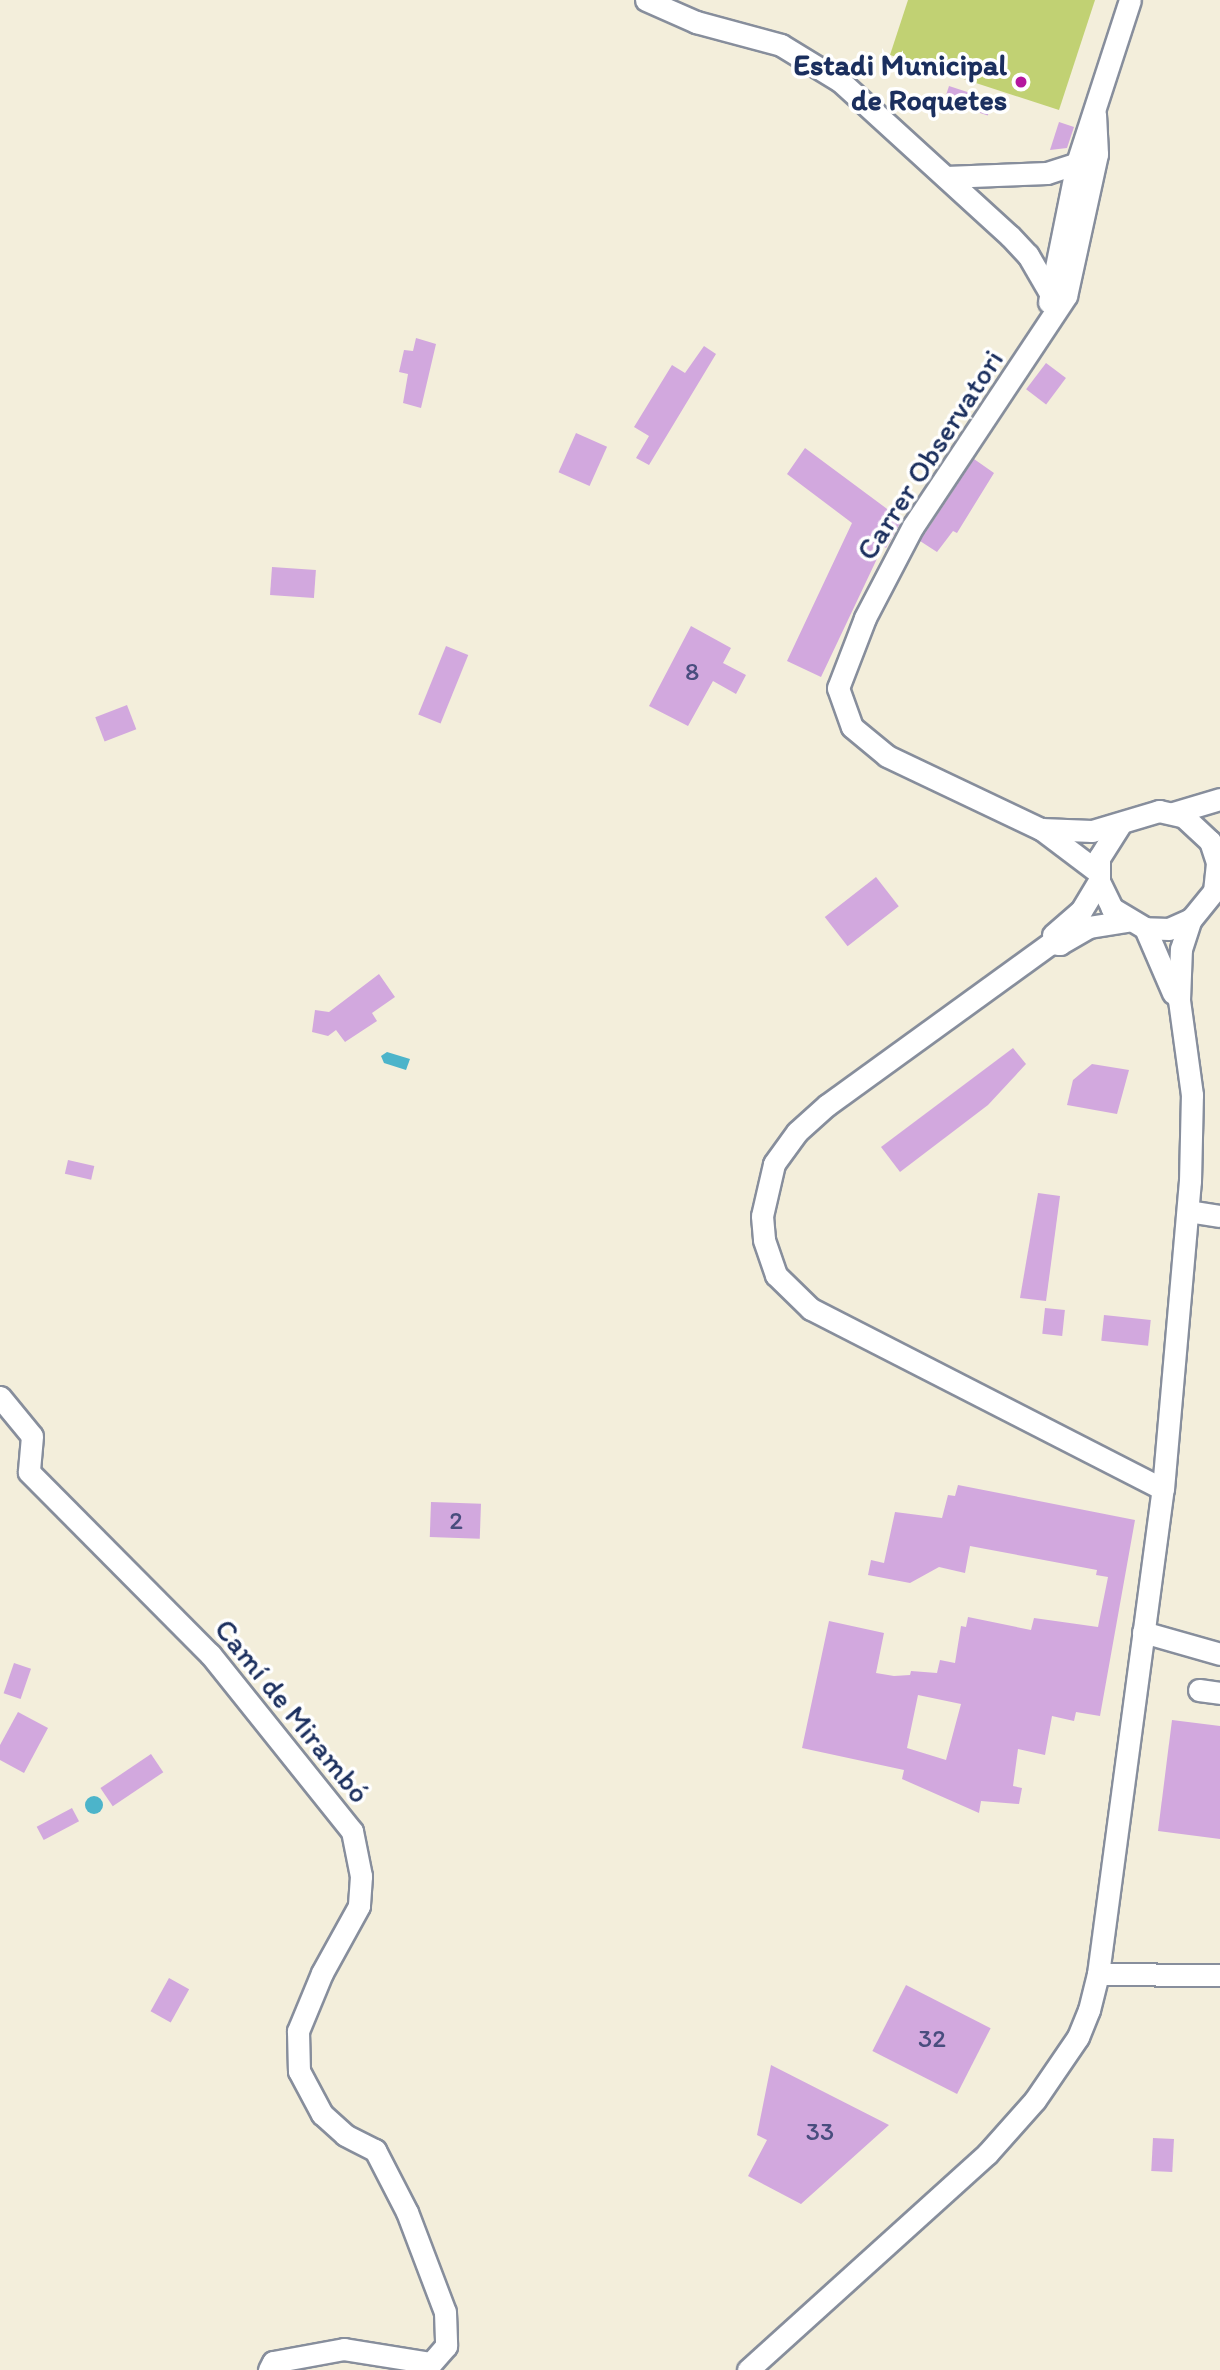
<!DOCTYPE html>
<html>
<head>
<meta charset="utf-8">
<style>
  body { margin:0 }
  #map { position:relative; width:1220px; height:2370px; overflow:hidden; background:#f3eedb; font-family:Itim,sans-serif }
  div>[style] { position:absolute }
  .green>* { inset:0; background:#c1d173 }
  .water>* { inset:0; background:#4cb4ca }
  .round { border-radius:50% }
  .building>* { inset:0; background:#d2a8de; transform-origin:0 0 }
  .roads { filter:drop-shadow(2px 0 #878e9c) drop-shadow(-2px 0 #878e9c) drop-shadow(0 2px #878e9c) drop-shadow(0 -2px #878e9c) }
  .minor>* { height:21px; margin:-10.5px; padding:0 10.5px; transform-origin:10.5px; border-radius:10.5px; background:#fff }
  .dots>* { width:19px; height:19px; translate:-50% -50%; box-sizing:border-box; border:4px solid #fff; border-radius:50% }
  span { translate:-50% -50%; white-space:nowrap; text-align:center; line-height:1.15; -webkit-text-stroke:7px #fff; paint-order:stroke }
  .number-label { font-size:26px; color:#494d7e }
  .number-label span { -webkit-text-stroke-width:0 }
  .poi-label { font-size:30px; color:#1b2f5e; font-weight:700 }
  .right { translate:-100% -50%; text-align:right }
  .street-label { font-size:30px; color:#1b2f5e }
</style>
</head>
<body>
<div id="map">
  <div class="green">
    <div style="clip-path:polygon(908px 0,1095px 0,1059px 110px,890px 55px)"></div>
  </div>
  <div class="water">
    <div style="clip-path:polygon(387px 1052px,410px 1059px,406px 1070px,384px 1063px,381px 1056px)"></div>
    <div class="round" style="left:85px;top:1796px;width:18px;height:18px"></div>
  </div>
  <div class="building">
    <div style="left:949px;top:86px;width:46px;height:16px;rotate:18deg"></div>
    <div style="clip-path:polygon(1059px 122px,1074px 127px,1067px 148px,1050px 150px)"></div>
    <div style="clip-path:polygon(416px 338px,436px 344px,421px 408px,403px 403px,408px 374px,399px 372px,404px 350px,413px 351px)"></div>
    <div style="clip-path:polygon(704px 346px,716px 354px,649px 465px,636px 458px,649px 436px,634px 427px,672px 365px,685px 373px)"></div>
    <div style="left:1046px;top:363px;width:25px;height:33px;rotate:37deg"></div>
    <div style="left:576px;top:433px;width:34px;height:43px;rotate:24deg"></div>
    <div style="clip-path:polygon(805px 448px,902px 520px,886px 548px,883px 546px,821px 677px,787px 661px,852px 523px,787px 474px)"></div>
    <div style="clip-path:polygon(974px 459px,994px 473px,957px 533px,953px 531px,937px 552px,920px 541px)"></div>
    <div style="left:272px;top:567px;width:44px;height:28px;rotate:4deg"></div>
    <div style="clip-path:polygon(691px 626px,731px 648px,723px 663px,746px 675px,736px 694px,713px 681px,688px 726px,649px 706px)"></div>
    <div style="left:446px;top:646px;width:24px;height:74px;rotate:22deg"></div>
    <div style="left:127px;top:705px;width:26px;height:34px;rotate:69deg"></div>
    <div style="left:876px;top:877px;width:37px;height:65px;rotate:52deg"></div>
    <div style="clip-path:polygon(379px 974px,395px 997px,372px 1013px,377px 1021px,345px 1042px,336px 1030px,328px 1036px,312px 1032px,315px 1010px,329px 1012px)"></div>
    <div style="clip-path:polygon(1013px 1048px,1026px 1064px,988px 1105px,900px 1172px,881px 1147px)"></div>
    <div style="clip-path:polygon(1092px 1064px,1129px 1070px,1117px 1114px,1067px 1105px,1073px 1080px)"></div>
    <div style="left:68px;top:1160px;width:27px;height:14px;rotate:13deg"></div>
    <div style="clip-path:polygon(1038px 1193px,1060px 1196px,1046px 1301px,1020px 1298px)"></div>
    <div style="left:1045px;top:1308px;width:20px;height:26px;rotate:6deg"></div>
    <div style="left:1104px;top:1315px;width:47px;height:26px;rotate:6deg"></div>
    <div style="clip-path:polygon(evenodd,958px 1485px,1135px 1520px,1100px 1716px,1076px 1712px,1074px 1721px,1052px 1716px,1045px 1755px,1018px 1749px,1013px 1786px,1022px 1788px,1019px 1804px,981px 1801px,979px 1813px,902px 1779px,904px 1770px,802px 1748px,829px 1621px,884px 1633px,876px 1673px,894px 1676px,910px 1675px,911px 1671px,937px 1673px,940px 1660px,955px 1663px,961px 1626px,966px 1627px,968px 1617px,1031px 1630px,1034px 1618px,1098px 1627px,1108px 1577px,1096px 1575px,1097px 1570px,970px 1546px,965px 1573px,939px 1567px,910px 1583px,868px 1575px,871px 1560px,884px 1563px,895px 1512px,942px 1518px,948px 1495px,955px 1496px,958px 1485px,918px 1695px,961px 1704px,946px 1760px,907px 1748px,918px 1695px)"></div>
    <div style="left:431px;top:1502px;width:50px;height:35px;rotate:2deg"></div>
    <div style="left:14px;top:1663px;width:18px;height:32px;rotate:19deg"></div>
    <div style="clip-path:polygon(18px 1712px,48px 1728px,24px 1773px,0 1760px,0 1745px)"></div>
    <div style="clip-path:polygon(1172px 1720px,1220px 1726px,1220px 1839px,1158px 1831px)"></div>
    <div style="left:151px;top:1754px;width:22px;height:61px;rotate:56deg"></div>
    <div style="left:72px;top:1808px;width:15px;height:40px;rotate:62deg"></div>
    <div style="left:169px;top:1978px;width:23px;height:38px;rotate:29deg"></div>
    <div style="left:906px;top:1985px;width:95px;height:74px;rotate:27deg"></div>
    <div style="clip-path:polygon(771px 2065px,889px 2125px,801px 2204px,748px 2176px,767px 2140px,757px 2135px)"></div>
    <div style="left:1153px;top:2138px;width:21px;height:33px;rotate:3deg"></div>
  </div>
  <div class="roads">
    <div class="minor">
      <div style="left:646px;top:0;width:55px;rotate:23.7deg"></div>
      <div style="left:696px;top:22px;width:88px;rotate:15.1deg"></div>
      <div style="left:781px;top:45px;width:69px;rotate:31.4deg"></div>
      <div style="left:840px;top:81px;width:230px;rotate:42.4deg"></div>
      <div style="left:1010px;top:236px;width:26px;rotate:47deg"></div>
      <div style="left:1028px;top:255px;width:44px;rotate:59.9deg"></div>
      <div style="left:1095px;top:114px;width:40px;rotate:87.1deg"></div>
      <div style="left:1097px;top:154px;width:145px;rotate:102.3deg"></div>
      <div style="left:1066px;top:296px;width:276px;rotate:123.6deg"></div>
      <div style="left:913px;top:526px;width:104px;rotate:117.6deg"></div>
      <div style="left:865px;top:618px;width:75px;rotate:111.1deg"></div>
      <div style="left:838px;top:688px;width:41px;rotate:70.3deg"></div>
      <div style="left:852px;top:727px;width:45px;rotate:39.6deg"></div>
      <div style="left:887px;top:756px;width:170px;rotate:25.4deg"></div>
      <div style="left:1041px;top:829px;width:71px;rotate:37deg"></div>
      <div style="left:946px;top:177px;width:101px;rotate:-2.3deg"></div>
      <div style="left:1047px;top:173px;width:32px;rotate:-18deg"></div>
      <div style="left:1049px;top:302px;width:142px;rotate:-78.6deg"></div>
      <div style="left:1077px;top:163px;width:171px;rotate:-72deg"></div>
      <div style="left:1173px;top:813px;width:49px;rotate:-16.6deg"></div>
      <div style="left:1041px;top:829px;width:51px;rotate:2.2deg"></div>
      <div style="left:1092px;top:831px;width:70px;rotate:-16.6deg"></div>
      <div style="left:1159px;top:811px;width:26px;rotate:13deg"></div>
      <div style="left:1184px;top:817px;width:35px;rotate:43deg"></div>
      <div style="left:1210px;top:841px;width:23px;rotate:72deg"></div>
      <div style="left:1217px;top:863px;width:28px;rotate:96deg"></div>
      <div style="left:1214px;top:891px;width:36px;rotate:129deg"></div>
      <div style="left:1191px;top:919px;width:24px;rotate:156deg"></div>
      <div style="left:1169px;top:929px;width:24px;rotate:-178deg"></div>
      <div style="left:1145px;top:928px;width:39px;rotate:-149deg"></div>
      <div style="left:1112px;top:908px;width:30px;rotate:-116deg"></div>
      <div style="left:1099px;top:881px;width:23px;rotate:-90deg"></div>
      <div style="left:1099px;top:858px;width:41px;rotate:-57.8deg"></div>
      <div style="left:1127px;top:921px;width:38px;rotate:171deg"></div>
      <div style="left:1089px;top:927px;width:34px;rotate:150deg"></div>
      <div style="left:1060px;top:944px;width:9px;rotate:-174deg"></div>
      <div style="left:1051px;top:943px;width:276px;rotate:144.1deg"></div>
      <div style="left:827px;top:1105px;width:40px;rotate:138deg"></div>
      <div style="left:797px;top:1132px;width:39px;rotate:126deg"></div>
      <div style="left:774px;top:1164px;width:53px;rotate:103deg"></div>
      <div style="left:762px;top:1216px;width:24px;rotate:85deg"></div>
      <div style="left:764px;top:1240px;width:37px;rotate:71deg"></div>
      <div style="left:776px;top:1275px;width:49px;rotate:44.2deg"></div>
      <div style="left:811px;top:1309px;width:395px;rotate:27.1deg"></div>
      <div style="left:1145px;top:928px;width:71px;rotate:66.7deg"></div>
      <div style="left:1053px;top:935px;width:37px;rotate:-41deg"></div>
      <div style="left:1081px;top:911px;width:35px;rotate:-59deg"></div>
      <div style="left:1188px;top:1211px;width:32px;rotate:9deg"></div>
      <div style="left:0;top:1397px;width:50px;rotate:50.6deg"></div>
      <div style="left:32px;top:1436px;width:36px;rotate:95deg"></div>
      <div style="left:29px;top:1472px;width:257px;rotate:45.2deg"></div>
      <div style="left:210px;top:1654px;width:227px;rotate:51.3deg"></div>
      <div style="left:352px;top:1831px;width:46px;rotate:78.7deg"></div>
      <div style="left:361px;top:1876px;width:30px;rotate:94deg"></div>
      <div style="left:359px;top:1906px;width:77px;rotate:118.9deg"></div>
      <div style="left:322px;top:1973px;width:63px;rotate:112.5deg"></div>
      <div style="left:298px;top:2031px;width:40px;rotate:88.6deg"></div>
      <div style="left:299px;top:2071px;width:49px;rotate:61.9deg"></div>
      <div style="left:322px;top:2114px;width:31px;rotate:42deg"></div>
      <div style="left:345px;top:2135px;width:34px;rotate:27deg"></div>
      <div style="left:375px;top:2150px;width:70px;rotate:62.7deg"></div>
      <div style="left:407px;top:2212px;width:107px;rotate:69.2deg"></div>
      <div style="left:445px;top:2312px;width:34px;rotate:88deg"></div>
      <div style="left:446px;top:2346px;width:23px;rotate:131deg"></div>
      <div style="left:431px;top:2363px;width:88px;rotate:-170.9deg"></div>
      <div style="left:344px;top:2349px;width:72px;rotate:169.6deg"></div>
      <div style="left:273px;top:2362px;width:9px;rotate:117deg"></div>
      <div style="left:1143px;top:1632px;width:80px;rotate:15.9deg"></div>
      <div style="left:1199px;top:1690px;width:21px;rotate:8deg"></div>
      <div style="left:1098px;top:1974px;width:122px;rotate:0.5deg"></div>
      <div style="left:748px;top:2370px;width:322px;rotate:-42.1deg"></div>
      <div style="left:987px;top:2154px;width:72px;rotate:-48.4deg"></div>
      <div style="left:1035px;top:2100px;width:76px;rotate:-55.7deg"></div>
      <div style="left:1078px;top:2037px;width:29px;rotate:-68deg"></div>
      <div style="left:1089px;top:2010px;width:37px;rotate:-76deg"></div>
      <div style="left:1098px;top:1974px;width:489px;rotate:-82.4deg"></div>
      <div style="left:1163px;top:1489px;width:309px;rotate:-85deg"></div>
      <div style="left:1190px;top:1181px;width:86px;rotate:-88.7deg"></div>
      <div style="left:1192px;top:1095px;width:96px;rotate:-97.8deg"></div>
      <div style="left:1179px;top:1000px;width:51px;rotate:-87.8deg"></div>
      <div style="left:1181px;top:949px;width:32px;rotate:-72deg"></div>
    </div>
  </div>
  <div class="dots">
    <div style="left:1021px;top:82px;background:#b5179e"></div>
  </div>
  <div class="number-label">
    <span style="left:692px;top:672px">8</span>
    <span style="left:456px;top:1521px">2</span>
    <span style="left:932px;top:2039px">32</span>
    <span style="left:820px;top:2132px">33</span>
  </div>
  <div class="poi-label">
    <span class="right" style="left:1007px;top:82px">Estadi Municipal<br>de Roquetes</span>
  </div>
  <div class="street-label">
    <span style="left:930px;top:455px;rotate:-57deg">Carrer Observatori</span>
    <span style="left:292px;top:1711px;rotate:51deg">Camí de Mirambó</span>
  </div>
</div>
</body>
</html>
